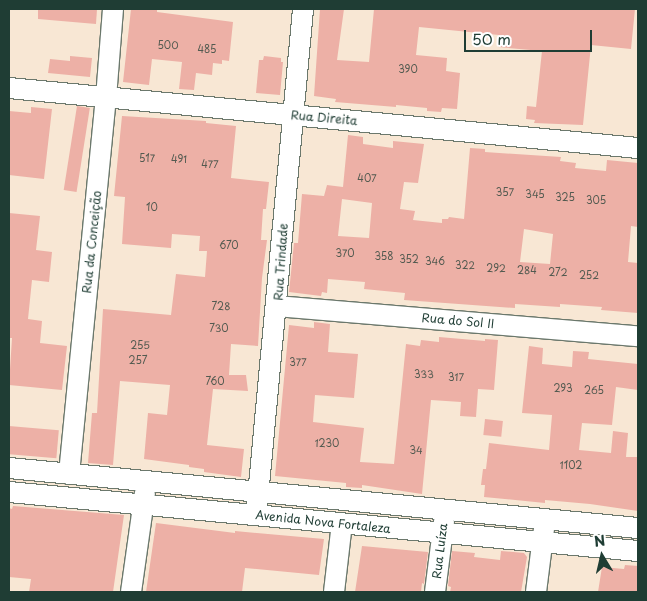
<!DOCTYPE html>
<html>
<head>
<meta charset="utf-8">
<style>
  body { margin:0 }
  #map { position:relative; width:647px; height:601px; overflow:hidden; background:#f8e7d4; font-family:"Playpen Sans",sans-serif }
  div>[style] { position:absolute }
  .building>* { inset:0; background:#edb0a6; transform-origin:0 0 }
  .roads { filter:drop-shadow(1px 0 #6b786c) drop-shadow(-1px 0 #6b786c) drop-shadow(0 1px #6b786c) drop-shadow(0 -1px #6b786c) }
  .minor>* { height:20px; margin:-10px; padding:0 10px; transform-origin:10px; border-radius:10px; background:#fff }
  span { translate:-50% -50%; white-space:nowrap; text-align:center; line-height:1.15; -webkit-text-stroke:4.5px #fff; paint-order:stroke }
  .number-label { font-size:10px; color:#525a50 }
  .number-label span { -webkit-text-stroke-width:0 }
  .street-label { font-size:12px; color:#1f3d34 }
  .frame { position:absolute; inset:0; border:10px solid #1f3d34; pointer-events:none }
  .north { position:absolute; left:577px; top:531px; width:50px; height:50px; -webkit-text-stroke:4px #fff; paint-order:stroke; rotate:351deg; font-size:14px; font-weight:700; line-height:20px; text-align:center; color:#1f3d34 }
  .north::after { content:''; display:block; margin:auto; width:18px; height:22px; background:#1f3d34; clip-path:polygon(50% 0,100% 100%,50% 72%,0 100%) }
  .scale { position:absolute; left:464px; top:30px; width:128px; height:22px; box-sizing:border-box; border:2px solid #1f3d34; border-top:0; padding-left:6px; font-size:15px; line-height:18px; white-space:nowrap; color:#1f3d34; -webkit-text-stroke:4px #fff; paint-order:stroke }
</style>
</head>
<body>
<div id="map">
  <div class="building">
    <div style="clip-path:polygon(38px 9px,97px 9px,96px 24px,38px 19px)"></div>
    <div style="clip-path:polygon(131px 9px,157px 9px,157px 12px,233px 22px,229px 61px,222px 60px,222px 64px,213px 63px,212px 75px,196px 73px,194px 90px,179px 89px,182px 62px,152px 59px,149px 85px,123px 82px)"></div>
    <div style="clip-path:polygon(320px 9px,344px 9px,337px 60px,369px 62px,374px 9px,635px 9px,631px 49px,591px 45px,583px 125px,534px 123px,535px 120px,526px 119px,527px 106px,536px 107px,542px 51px,498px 47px,499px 35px,419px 27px,416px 55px,447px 58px,446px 71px,460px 73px,457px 109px,442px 108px,441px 112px,427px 111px,427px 108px,396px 105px,396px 107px,335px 102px,336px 99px,314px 96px)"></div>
    <div style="clip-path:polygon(70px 56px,92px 58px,90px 77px,48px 73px,50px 59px,70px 61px)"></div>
    <div style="clip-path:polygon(264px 56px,281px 58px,281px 62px,283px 62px,280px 95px,256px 93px,259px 60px,263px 60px)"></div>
    <div style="left:77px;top:106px;width:13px;height:85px;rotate:9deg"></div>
    <div style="clip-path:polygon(31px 107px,52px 109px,44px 179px,9px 175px,9px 111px,31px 113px)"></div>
    <div style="clip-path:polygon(122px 116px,206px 121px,206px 123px,236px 126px,231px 178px,269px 182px,266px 209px,263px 209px,261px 240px,267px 240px,262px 278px,258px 346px,231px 344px,229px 375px,246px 375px,248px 391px,213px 389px,207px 445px,244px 449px,241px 477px,204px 472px,204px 469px,189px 467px,189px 465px,144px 459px,148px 413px,167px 415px,170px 385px,120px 381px,113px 465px,88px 463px,92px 413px,97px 413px,103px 309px,171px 315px,176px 274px,205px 277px,207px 251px,199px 251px,200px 236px,172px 234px,171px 248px,122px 244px,125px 197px,114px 196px)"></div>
    <div style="clip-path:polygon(evenodd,348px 135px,363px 137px,363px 144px,393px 148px,393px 141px,424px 144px,418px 183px,404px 182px,400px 209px,415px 211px,413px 220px,442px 223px,442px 219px,448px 219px,449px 217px,464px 219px,470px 148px,485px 149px,485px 152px,561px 157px,560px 161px,576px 163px,575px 168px,606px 171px,607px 160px,638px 163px,638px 227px,631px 226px,628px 262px,638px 263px,638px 313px,601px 310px,602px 307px,560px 304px,560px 307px,515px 304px,515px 308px,404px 300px,405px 293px,364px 289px,365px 282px,328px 279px,327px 293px,322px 292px,321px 296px,289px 292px,294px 243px,298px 243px,302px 194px,324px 196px,327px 185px,343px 187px,348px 135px,342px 199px,372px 203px,369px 238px,338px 236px,342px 199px,348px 135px,524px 229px,553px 234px,550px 264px,520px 262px,524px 229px)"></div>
    <div style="clip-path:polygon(9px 213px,40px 216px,36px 250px,52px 252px,49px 282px,32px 280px,28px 319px,42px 321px,40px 343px,67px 346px,62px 390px,9px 385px,12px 338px,9px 338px)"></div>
    <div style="clip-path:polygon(314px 322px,330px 324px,328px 352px,358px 354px,354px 398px,315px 395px,313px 422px,364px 428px,360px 462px,394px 464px,406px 344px,420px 346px,421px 340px,439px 342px,439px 337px,485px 341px,485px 339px,498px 340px,494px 390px,478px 389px,476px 417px,460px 416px,461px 402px,431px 400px,422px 494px,362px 485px,362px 488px,346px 487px,346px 483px,275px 476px,289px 325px,314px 328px)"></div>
    <div style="clip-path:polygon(529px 346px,543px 348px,542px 364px,572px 367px,573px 351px,589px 352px,588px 359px,638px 364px,638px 390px,616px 387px,612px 425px,582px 423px,579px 450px,611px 453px,613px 431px,628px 433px,626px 457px,638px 457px,638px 511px,590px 504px,545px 500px,545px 503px,484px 497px,485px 485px,481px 485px,483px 469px,486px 469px,489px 443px,549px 450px,552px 415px,522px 413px)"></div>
    <div style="left:485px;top:419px;width:18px;height:16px;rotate:6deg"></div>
    <div style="left:9px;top:426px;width:50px;height:28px;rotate:5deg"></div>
    <div style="clip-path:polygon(13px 506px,124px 515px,113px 592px,29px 592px,31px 579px,9px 577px,9px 508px,12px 509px)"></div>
    <div style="clip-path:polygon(156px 523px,235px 533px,235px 531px,324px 539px,319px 575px,245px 568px,242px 592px,146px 592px)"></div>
    <div style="clip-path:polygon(362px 546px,428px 552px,424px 584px,422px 583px,421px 592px,355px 592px)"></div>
    <div style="clip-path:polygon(452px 551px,475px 553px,474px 557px,500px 560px,501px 551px,524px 553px,527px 557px,521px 592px,450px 592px,451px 587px,448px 586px)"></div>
    <div style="clip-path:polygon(625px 565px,638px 566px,638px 592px,598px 592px,602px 567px,624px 569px)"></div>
  </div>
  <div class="roads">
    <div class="minor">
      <div style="left:9px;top:88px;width:632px;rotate:5.45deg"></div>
      <div style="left:277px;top:306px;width:362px;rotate:4.8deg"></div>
      <div style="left:9px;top:468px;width:632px;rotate:5.45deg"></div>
      <div style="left:69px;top:474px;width:378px;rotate:-84.4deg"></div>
      <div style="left:106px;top:98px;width:89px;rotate:-85.5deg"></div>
      <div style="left:9px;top:492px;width:632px;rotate:5.36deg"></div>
      <div style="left:257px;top:507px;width:500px;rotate:-84.72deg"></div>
      <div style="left:131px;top:592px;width:100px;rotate:-82deg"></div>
      <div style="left:334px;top:592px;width:69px;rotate:-83.4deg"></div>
      <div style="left:435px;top:592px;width:71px;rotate:-82.7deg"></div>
      <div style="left:536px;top:592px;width:64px;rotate:-82.8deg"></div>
    </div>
  </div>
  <div class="number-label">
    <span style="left:168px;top:45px">500</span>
    <span style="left:207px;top:49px">485</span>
    <span style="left:408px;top:69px">390</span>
    <span style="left:147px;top:158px">517</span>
    <span style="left:179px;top:159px">491</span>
    <span style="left:210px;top:164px">477</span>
    <span style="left:367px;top:178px">407</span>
    <span style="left:505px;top:192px">357</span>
    <span style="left:535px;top:194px">345</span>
    <span style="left:565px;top:197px">325</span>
    <span style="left:596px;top:200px">305</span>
    <span style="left:152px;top:207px">10</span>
    <span style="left:229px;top:245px">670</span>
    <span style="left:345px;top:253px">370</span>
    <span style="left:384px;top:256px">358</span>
    <span style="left:409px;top:259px">352</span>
    <span style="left:435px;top:261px">346</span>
    <span style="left:465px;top:265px">322</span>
    <span style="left:496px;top:268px">292</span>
    <span style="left:527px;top:270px">284</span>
    <span style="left:558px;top:272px">272</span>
    <span style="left:589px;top:275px">252</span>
    <span style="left:221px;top:306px">728</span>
    <span style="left:219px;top:328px">730</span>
    <span style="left:140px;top:345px">255</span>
    <span style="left:138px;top:360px">257</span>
    <span style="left:298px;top:362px">377</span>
    <span style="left:424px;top:374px">333</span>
    <span style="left:456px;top:377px">317</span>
    <span style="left:215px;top:381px">760</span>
    <span style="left:563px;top:388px">293</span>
    <span style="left:594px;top:390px">265</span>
    <span style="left:327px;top:443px">1230</span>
    <span style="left:416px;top:450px">34</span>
    <span style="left:571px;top:465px">1102</span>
  </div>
  <div class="street-label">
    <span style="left:324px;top:118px;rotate:5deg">Rua Direita</span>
    <span style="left:92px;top:242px;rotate:-84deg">Rua da Conceição</span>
    <span style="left:281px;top:262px;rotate:-86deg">Rua Trindade</span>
    <span style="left:458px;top:321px;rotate:5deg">Rua do Sol II</span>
    <span style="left:323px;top:522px;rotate:6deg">Avenida Nova Fortaleza</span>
    <span style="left:440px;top:551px;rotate:-83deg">Rua Luíza</span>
  </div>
  <div class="frame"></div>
  <div class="north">N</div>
  <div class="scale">50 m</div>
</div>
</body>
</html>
